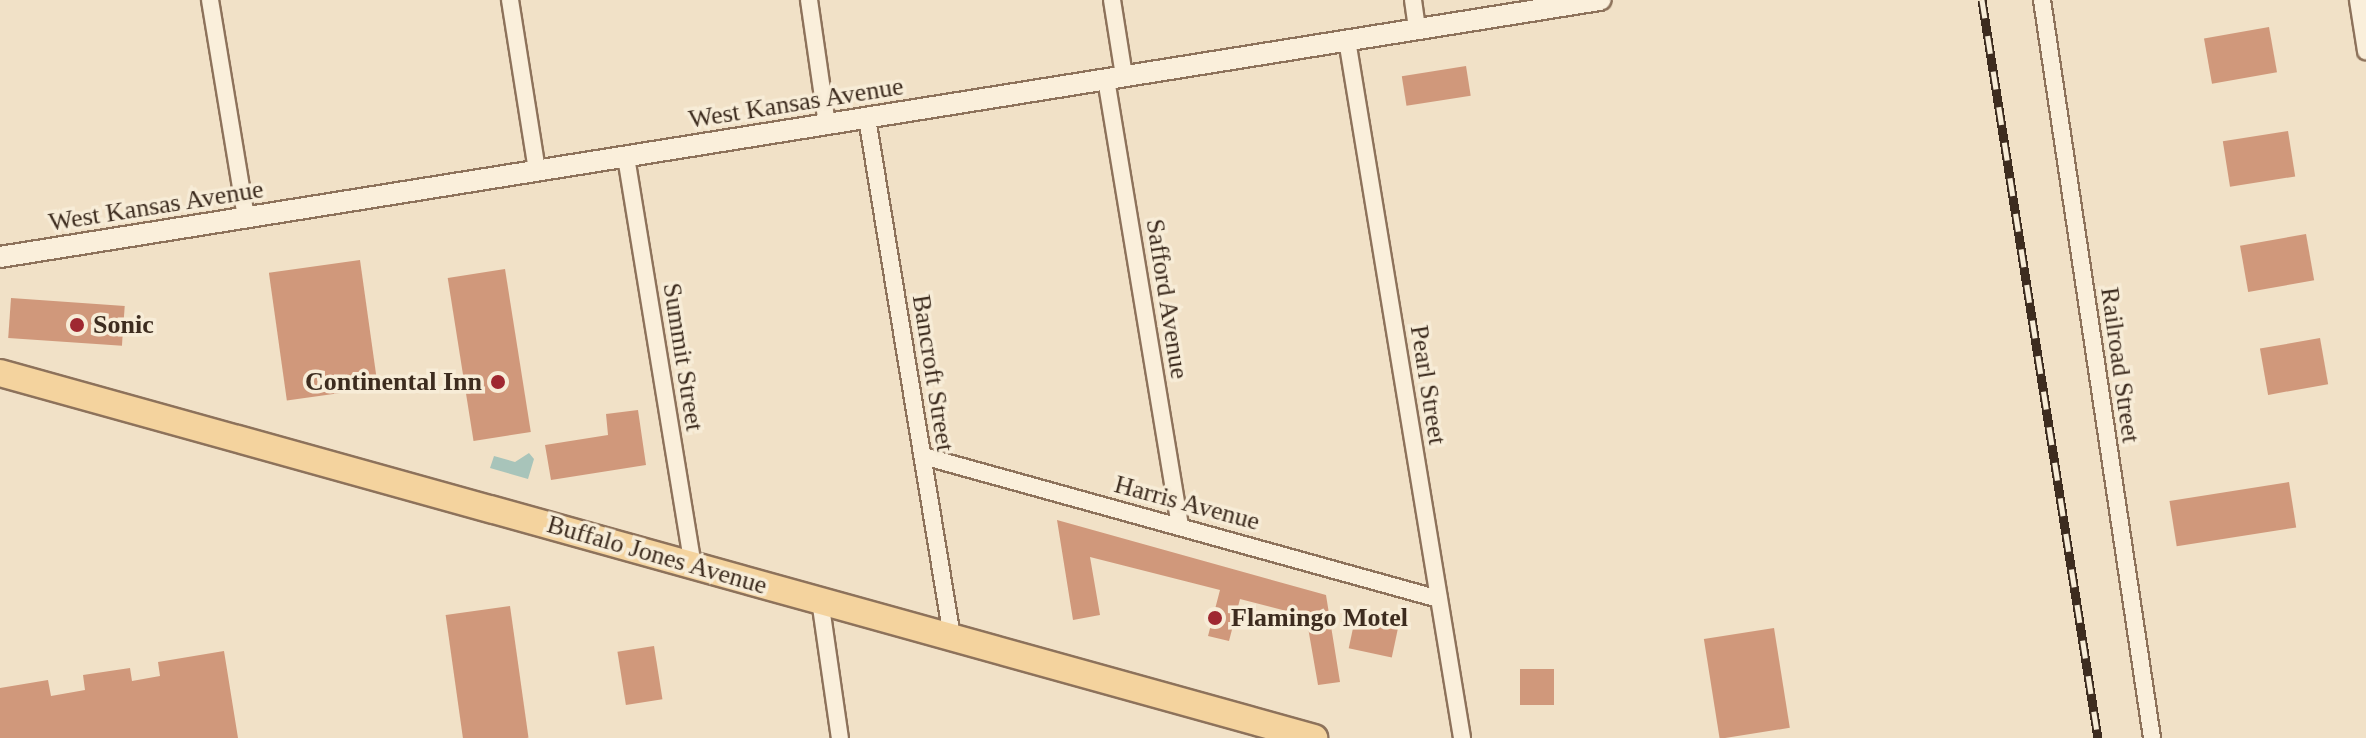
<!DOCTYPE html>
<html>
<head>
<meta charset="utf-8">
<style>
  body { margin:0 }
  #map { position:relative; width:2366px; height:738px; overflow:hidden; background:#f1e1c7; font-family:"Times New Roman",serif }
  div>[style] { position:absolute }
  .water>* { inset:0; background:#a8c4ba }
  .building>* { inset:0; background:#d0987b; transform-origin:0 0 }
  .roads { filter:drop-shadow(2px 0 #8d725b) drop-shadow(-2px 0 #8d725b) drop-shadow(0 2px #8d725b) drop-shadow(0 -2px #8d725b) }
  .minor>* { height:16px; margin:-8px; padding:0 8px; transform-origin:8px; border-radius:8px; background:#faefdb }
  .tertiary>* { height:20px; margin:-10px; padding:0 10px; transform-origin:10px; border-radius:10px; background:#faefdb }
  .primary>* { height:26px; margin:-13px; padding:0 13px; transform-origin:13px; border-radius:13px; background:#f4d39e }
  .rail>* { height:9px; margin-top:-4.5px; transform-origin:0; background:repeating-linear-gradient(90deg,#f7ecd7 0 18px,#3d2c1f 0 36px); box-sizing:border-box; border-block:2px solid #3d2c1f }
  .dots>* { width:22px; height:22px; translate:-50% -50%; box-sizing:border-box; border:4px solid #f7ecd7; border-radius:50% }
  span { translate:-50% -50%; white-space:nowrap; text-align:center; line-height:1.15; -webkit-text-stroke:7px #f7ecd7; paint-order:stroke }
  .street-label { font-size:26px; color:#3d2c1f }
  .poi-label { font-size:26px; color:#3d2c1f; font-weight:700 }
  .left { translate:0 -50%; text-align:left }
  .right { translate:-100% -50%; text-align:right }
</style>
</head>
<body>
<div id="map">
  <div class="water">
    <div style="clip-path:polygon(529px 453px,534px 459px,528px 479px,490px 468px,494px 456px,515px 462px)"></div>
  </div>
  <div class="building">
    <div style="left:2269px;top:27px;width:46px;height:66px;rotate:80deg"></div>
    <div style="left:1466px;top:66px;width:30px;height:65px;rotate:81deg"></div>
    <div style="left:2288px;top:131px;width:46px;height:66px;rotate:81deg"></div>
    <div style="left:2306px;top:234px;width:47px;height:67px;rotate:80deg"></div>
    <div style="left:360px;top:260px;width:129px;height:92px;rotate:82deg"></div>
    <div style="left:505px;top:269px;width:165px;height:58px;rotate:81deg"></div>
    <div style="left:11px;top:298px;width:114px;height:40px;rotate:4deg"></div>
    <div style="left:2320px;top:338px;width:47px;height:61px;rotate:80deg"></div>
    <div style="clip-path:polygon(638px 410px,646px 465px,551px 480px,545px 445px,608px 435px,606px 414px)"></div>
    <div style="left:2289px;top:482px;width:46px;height:121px;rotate:81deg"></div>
    <div style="clip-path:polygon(1057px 520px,1326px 595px,1340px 682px,1318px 685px,1306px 616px,1240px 599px,1229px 641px,1208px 636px,1220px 590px,1090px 557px,1100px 615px,1073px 620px)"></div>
    <div style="left:510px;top:606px;width:133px;height:65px;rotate:82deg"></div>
    <div style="left:1356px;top:614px;width:44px;height:35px;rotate:12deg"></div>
    <div style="left:1774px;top:628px;width:101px;height:71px;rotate:81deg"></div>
    <div style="left:654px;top:646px;width:54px;height:37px;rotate:81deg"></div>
    <div style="clip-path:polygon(224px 651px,238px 738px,0 738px,0 688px,48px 680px,51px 696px,85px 690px,83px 675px,130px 668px,132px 681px,160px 676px,158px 662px)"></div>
    <div style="left:1520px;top:669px;width:34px;height:36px"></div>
  </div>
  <div class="roads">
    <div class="minor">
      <div style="left:210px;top:0;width:221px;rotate:80.6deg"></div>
      <div style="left:510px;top:0;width:173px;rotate:81deg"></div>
      <div style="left:809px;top:0;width:126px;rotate:81.8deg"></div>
      <div style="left:1112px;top:0;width:77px;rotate:81deg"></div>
      <div style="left:1413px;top:0;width:30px;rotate:82deg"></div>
      <div style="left:2042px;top:0;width:746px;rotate:81.52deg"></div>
      <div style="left:2358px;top:0;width:52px;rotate:81.1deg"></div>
      <div style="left:1347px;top:40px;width:707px;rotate:80.64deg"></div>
      <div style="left:1106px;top:79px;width:454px;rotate:80.6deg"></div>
      <div style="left:867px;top:118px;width:526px;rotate:80.7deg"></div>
      <div style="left:626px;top:157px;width:413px;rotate:80.7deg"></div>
      <div style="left:923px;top:456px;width:535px;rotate:15.49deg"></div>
      <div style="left:820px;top:600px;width:139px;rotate:81.8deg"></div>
    </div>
    <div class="tertiary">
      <div style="left:0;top:257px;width:1621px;rotate:-9.13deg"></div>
    </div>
    <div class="primary">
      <div style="left:0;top:373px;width:1364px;rotate:15.52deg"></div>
    </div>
  </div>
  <div class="rail">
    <div style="left:1982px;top:0;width:747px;rotate:81.07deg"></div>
  </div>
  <div class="dots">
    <div style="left:77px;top:325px;background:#9f2831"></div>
    <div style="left:498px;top:382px;background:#9f2831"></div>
    <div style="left:1215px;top:618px;background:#9f2831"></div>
  </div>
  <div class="street-label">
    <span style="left:796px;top:103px;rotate:-9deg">West Kansas Avenue</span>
    <span style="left:156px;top:206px;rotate:-9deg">West Kansas Avenue</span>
    <span style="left:1167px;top:299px;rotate:81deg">Safford Avenue</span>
    <span style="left:683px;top:357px;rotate:81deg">Summit Street</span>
    <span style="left:2120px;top:365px;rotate:82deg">Railroad Street</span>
    <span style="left:933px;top:373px;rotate:81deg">Bancroft Street</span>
    <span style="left:1428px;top:385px;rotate:81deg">Pearl Street</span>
    <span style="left:1187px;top:503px;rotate:15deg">Harris Avenue</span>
    <span style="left:657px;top:555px;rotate:16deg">Buffalo Jones Avenue</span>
  </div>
  <div class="poi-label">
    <span class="left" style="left:93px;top:325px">Sonic</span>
    <span class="right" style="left:482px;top:382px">Continental Inn</span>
    <span class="left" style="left:1231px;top:618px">Flamingo Motel</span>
  </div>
</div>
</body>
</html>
